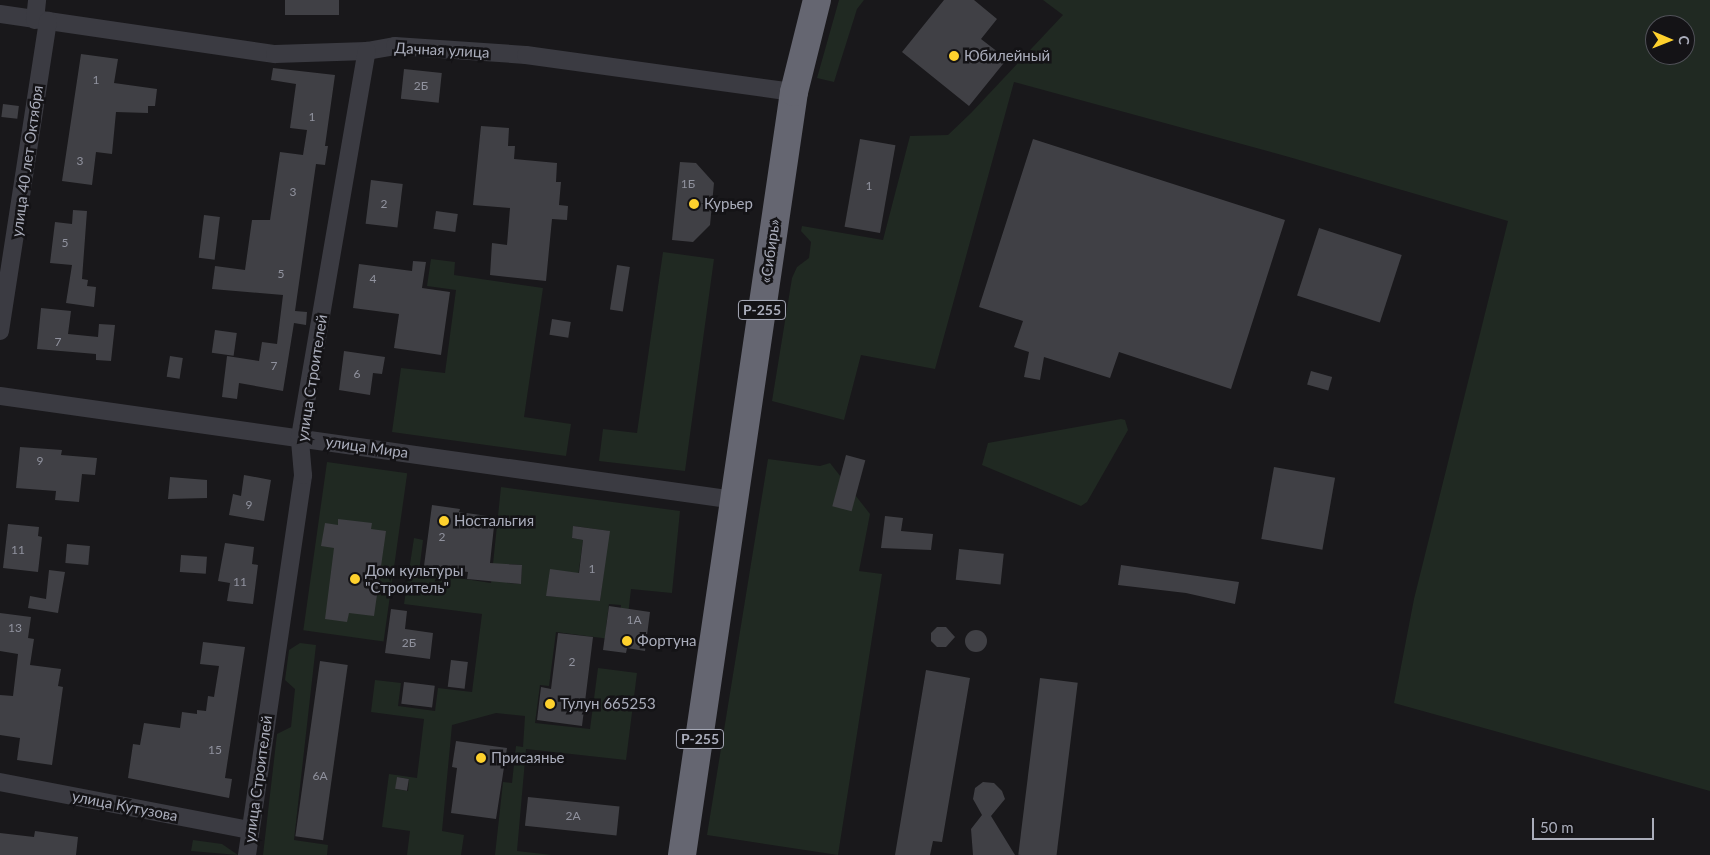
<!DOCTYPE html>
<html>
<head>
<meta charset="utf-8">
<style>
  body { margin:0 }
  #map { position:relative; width:1710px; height:855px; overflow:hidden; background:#19181b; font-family:Lato,sans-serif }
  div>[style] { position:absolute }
  .green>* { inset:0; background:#202922; transform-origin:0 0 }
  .building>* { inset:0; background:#404045; transform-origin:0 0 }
  .round { border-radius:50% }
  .street>* { height:18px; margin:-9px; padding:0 9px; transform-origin:9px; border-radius:9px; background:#3b3b42 }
  .highway>* { height:28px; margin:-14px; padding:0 14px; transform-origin:14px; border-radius:14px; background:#656671 }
  .dots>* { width:14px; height:14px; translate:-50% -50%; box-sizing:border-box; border:2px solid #141316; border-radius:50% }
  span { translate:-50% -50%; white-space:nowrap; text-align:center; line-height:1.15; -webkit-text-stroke:5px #141316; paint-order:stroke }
  .number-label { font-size:12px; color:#90929e }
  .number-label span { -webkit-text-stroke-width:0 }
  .shield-label span { padding:1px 4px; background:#141316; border:1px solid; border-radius:4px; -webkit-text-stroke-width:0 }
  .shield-label { font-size:14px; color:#aaadbb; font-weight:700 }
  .street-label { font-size:15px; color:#aaadbb }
  .poi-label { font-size:15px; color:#aaadbb }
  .left { translate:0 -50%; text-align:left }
  .north { position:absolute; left:1645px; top:15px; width:50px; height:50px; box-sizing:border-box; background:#141316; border:1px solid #505158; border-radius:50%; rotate:91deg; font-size:14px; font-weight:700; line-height:20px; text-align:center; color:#aaadbb }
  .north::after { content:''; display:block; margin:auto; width:18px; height:22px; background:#fed12d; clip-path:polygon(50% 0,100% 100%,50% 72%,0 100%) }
  .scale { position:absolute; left:1532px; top:818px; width:122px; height:22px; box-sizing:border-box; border:2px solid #aaadbb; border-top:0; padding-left:6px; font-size:15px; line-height:18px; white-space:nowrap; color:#aaadbb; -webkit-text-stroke:4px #141316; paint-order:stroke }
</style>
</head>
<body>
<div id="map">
  <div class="green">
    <div style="clip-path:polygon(839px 0,864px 0,857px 9px,834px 82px,817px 78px)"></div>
    <div style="clip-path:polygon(evenodd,1043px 0,1710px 0,1710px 791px,1394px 703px,1414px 599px,1508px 221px,1289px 157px,1014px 82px,935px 369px,861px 355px,844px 420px,772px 401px,792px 278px,797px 267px,809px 258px,811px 242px,801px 231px,802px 226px,883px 240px,910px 136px,948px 135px,971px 113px,1063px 15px,1043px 0,1655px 25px,1685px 25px,1685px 55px,1655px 55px,1655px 25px)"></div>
    <div style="clip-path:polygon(663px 252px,714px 259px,685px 471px,599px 461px,603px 429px,637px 433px)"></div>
    <div style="clip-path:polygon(431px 259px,455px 262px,454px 275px,543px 288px,524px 417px,571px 424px,566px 456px,392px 432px,401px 368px,445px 373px,456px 290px,427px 286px)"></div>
    <div style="clip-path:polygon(1121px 419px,1125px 420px,1128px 430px,1087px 502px,1081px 506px,982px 465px,988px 443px)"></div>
    <div style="clip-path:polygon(768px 459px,820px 466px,830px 463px,870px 514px,859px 571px,882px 574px,838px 855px,707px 835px)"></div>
    <div style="left:327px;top:462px;width:81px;height:170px;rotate:8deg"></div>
    <div style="clip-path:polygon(evenodd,501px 487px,680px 511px,672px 593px,631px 589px,625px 641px,556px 632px,549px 686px,540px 685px,535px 723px,590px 729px,598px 668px,637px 673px,626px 760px,526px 749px,517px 851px,552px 855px,495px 855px,503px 782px,512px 783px,516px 746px,523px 747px,525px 716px,496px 713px,452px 725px,442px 831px,464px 835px,461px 855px,407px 855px,410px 831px,382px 827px,389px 774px,417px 778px,424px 719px,371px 712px,375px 680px,401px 683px,398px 706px,435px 711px,438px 688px,472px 692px,482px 614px,404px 604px,414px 538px,423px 540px,419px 572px,491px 583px,501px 487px,574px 526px,609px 531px,600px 601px,575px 598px,583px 540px,572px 538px,574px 526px,501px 487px,509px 564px,522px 565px,521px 584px,507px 583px,509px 564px,501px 487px,563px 571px,559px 597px,546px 596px,563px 571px,501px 487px,609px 604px,621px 605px,618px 629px,606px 627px,609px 604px,501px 487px,397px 777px,409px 779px,408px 791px,396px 789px,397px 777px)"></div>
    <div style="clip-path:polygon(300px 643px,316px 645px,294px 840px,328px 845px,327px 855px,263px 855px,277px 734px,291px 727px,295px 689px,285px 680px,289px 650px)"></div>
    <div style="clip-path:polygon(193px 840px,222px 844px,238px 855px,191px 851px)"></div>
  </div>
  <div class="building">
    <div style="left:285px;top:0;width:54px;height:15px"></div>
    <div style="clip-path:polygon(944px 0,974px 0,997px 19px,981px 39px,1007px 59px,969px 106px,902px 52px)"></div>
    <div style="clip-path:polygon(81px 54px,118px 59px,114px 83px,157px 89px,155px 106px,148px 106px,148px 113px,116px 112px,112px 154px,96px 152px,92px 185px,62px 181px)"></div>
    <div style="clip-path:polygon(273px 68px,335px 75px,325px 146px,328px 146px,325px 165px,316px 164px,295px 311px,307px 312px,306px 325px,294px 323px,283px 391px,239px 383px,237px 399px,222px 397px,227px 356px,259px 361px,262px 342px,277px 344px,283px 295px,212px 289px,215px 266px,245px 270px,252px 220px,270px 220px,280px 152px,303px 155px,307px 130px,290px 128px,296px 84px,271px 80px)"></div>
    <div style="left:404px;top:69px;width:38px;height:30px;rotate:6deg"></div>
    <div style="left:3px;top:104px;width:16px;height:13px;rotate:7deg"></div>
    <div style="clip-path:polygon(481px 126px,509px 128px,508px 146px,515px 146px,514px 159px,557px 163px,556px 182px,561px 182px,559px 205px,568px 206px,567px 220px,552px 219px,546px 281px,490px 275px,492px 243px,507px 245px,510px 208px,473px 205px)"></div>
    <div style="left:860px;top:139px;width:36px;height:89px;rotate:10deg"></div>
    <div style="clip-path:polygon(1033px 139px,1285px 220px,1231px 389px,1119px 352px,1110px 378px,1044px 357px,1040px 380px,1024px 377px,1029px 352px,1014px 347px,1023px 321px,979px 307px)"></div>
    <div style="clip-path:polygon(680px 162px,696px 163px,714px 183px,710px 225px,693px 242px,672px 240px)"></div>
    <div style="left:371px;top:180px;width:32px;height:44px;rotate:7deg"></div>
    <div style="clip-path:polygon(73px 210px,87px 211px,82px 279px,88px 280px,87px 286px,96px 287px,94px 307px,66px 303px,72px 265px,50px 263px,55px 222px,72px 224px)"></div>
    <div style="left:436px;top:211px;width:22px;height:18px;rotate:8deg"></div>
    <div style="left:204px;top:215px;width:16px;height:43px;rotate:7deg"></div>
    <div style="left:1319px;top:228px;width:87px;height:71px;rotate:18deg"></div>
    <div style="clip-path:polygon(413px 261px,426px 262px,422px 288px,450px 292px,441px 355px,394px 348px,399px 314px,353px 308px,359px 264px,412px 271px)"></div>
    <div style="left:617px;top:265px;width:13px;height:45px;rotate:9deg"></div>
    <div style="clip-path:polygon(41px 308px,71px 311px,68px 334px,98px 337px,99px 324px,115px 325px,111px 361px,96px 360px,96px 354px,37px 349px)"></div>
    <div style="left:552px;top:319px;width:19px;height:16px;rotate:9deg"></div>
    <div style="left:215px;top:330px;width:22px;height:23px;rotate:8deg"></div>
    <div style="clip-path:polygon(344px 351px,385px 357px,382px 374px,373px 373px,370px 395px,339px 390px)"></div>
    <div style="left:170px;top:356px;width:13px;height:21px;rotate:9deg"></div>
    <div style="left:1311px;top:371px;width:22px;height:14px;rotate:16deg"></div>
    <div style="clip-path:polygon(20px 447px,62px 450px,61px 455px,97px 458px,95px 475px,82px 474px,79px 502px,55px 500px,56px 491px,16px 488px)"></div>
    <div style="left:846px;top:455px;width:20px;height:53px;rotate:15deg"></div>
    <div style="left:1274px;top:467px;width:62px;height:73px;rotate:10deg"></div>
    <div style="clip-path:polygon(244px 475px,271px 480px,264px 521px,229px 515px,233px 494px,241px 496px)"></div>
    <div style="clip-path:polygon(170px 477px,207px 480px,207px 498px,168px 499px)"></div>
    <div style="clip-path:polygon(432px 505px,460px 509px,459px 512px,495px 517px,490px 563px,522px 565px,521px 584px,467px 579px,468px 572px,424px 566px)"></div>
    <div style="clip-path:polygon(885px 516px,903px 518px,901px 531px,933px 534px,931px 550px,881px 548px)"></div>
    <div style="clip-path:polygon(338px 519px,372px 523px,371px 529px,386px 531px,374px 616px,349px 613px,347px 622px,325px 619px,334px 548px,321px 546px,325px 523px,338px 525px)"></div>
    <div style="clip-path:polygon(8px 524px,39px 527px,38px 536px,42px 537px,38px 572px,3px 568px)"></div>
    <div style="clip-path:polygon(573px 526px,610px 531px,600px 601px,546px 596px,550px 569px,579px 573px,583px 540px,572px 538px)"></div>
    <div style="clip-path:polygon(225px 543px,254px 547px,252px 564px,258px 565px,253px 604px,227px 601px,230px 583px,218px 581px)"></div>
    <div style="left:67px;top:544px;width:23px;height:19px;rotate:5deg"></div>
    <div style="left:959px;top:549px;width:45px;height:31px;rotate:6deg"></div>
    <div style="left:181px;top:555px;width:26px;height:17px;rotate:4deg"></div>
    <div style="clip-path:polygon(1121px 565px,1239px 582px,1235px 604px,1186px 593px,1118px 585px)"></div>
    <div style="clip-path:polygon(49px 570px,65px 572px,58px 613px,28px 608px,30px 596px,46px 599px)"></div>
    <div style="clip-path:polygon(609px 606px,650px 612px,645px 651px,627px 648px,626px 653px,603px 650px)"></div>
    <div style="clip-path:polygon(391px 609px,407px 611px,405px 629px,433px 633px,430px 659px,385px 653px)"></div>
    <div style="clip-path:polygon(0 613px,31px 617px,28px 638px,34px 639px,30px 665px,61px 669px,58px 686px,63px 687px,52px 765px,17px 760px,20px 738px,0 735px,0 695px,13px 696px,18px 654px,0 651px)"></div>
    <div style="clip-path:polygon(937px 627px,946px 627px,955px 637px,946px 647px,937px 647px,931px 641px,931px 633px)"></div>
    <div class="round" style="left:965px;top:630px;width:22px;height:22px"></div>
    <div style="clip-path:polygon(558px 633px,593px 637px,582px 726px,537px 720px,541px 687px,551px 689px)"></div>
    <div style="clip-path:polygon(203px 642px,245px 647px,225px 778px,232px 779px,229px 798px,128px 778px,133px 744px,140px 745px,144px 723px,180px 728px,182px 712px,197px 714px,197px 710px,206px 711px,208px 696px,214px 697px,219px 666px,200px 664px)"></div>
    <div style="left:451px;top:660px;width:17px;height:27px;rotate:7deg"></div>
    <div style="left:320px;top:661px;width:28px;height:177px;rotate:8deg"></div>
    <div style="clip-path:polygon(926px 670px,970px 678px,942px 842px,933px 841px,930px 855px,895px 855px)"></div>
    <div style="left:1040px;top:678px;width:38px;height:178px;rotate:7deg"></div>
    <div style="left:404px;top:682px;width:31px;height:22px;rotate:7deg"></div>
    <div style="clip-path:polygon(456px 741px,507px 748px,496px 819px,451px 813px,457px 768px,452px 767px)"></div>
    <div style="left:397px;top:777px;width:12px;height:12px;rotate:9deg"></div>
    <div style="clip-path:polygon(983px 782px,994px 783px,1002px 791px,1005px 799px,991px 816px,1015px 855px,973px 855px,971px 829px,982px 815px,973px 799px,975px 788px)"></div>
    <div style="left:528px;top:797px;width:92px;height:29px;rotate:6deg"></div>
    <div style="clip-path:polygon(35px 831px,78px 837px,76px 855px,0 855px,0 833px,34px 837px)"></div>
  </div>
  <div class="street">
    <div style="left:0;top:14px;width:278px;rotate:8.3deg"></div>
    <div style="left:275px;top:54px;width:92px;rotate:-1.9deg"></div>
    <div style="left:367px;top:51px;width:28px;rotate:-10deg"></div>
    <div style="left:395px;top:46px;width:131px;rotate:3.9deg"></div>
    <div style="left:526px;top:55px;width:271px;rotate:7.9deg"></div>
    <div style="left:35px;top:20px;width:20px;rotate:-84deg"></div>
    <div style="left:0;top:331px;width:314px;rotate:-81.2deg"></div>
    <div style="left:0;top:396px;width:741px;rotate:8.06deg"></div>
    <div style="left:0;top:782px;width:254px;rotate:10.9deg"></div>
    <div style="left:247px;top:855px;width:384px;rotate:-81.6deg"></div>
    <div style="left:303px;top:475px;width:38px;rotate:-95deg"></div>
    <div style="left:300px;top:437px;width:392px;rotate:-80.2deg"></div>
  </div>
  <div class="highway">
    <div style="left:682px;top:855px;width:771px;rotate:-81.65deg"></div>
    <div style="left:794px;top:92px;width:95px;rotate:-76deg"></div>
  </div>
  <div class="dots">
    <div style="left:954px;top:56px;background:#fed12d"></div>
    <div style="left:694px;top:204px;background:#fed12d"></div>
    <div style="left:444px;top:521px;background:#fed12d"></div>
    <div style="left:355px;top:579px;background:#fed12d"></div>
    <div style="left:627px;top:641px;background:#fed12d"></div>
    <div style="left:550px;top:704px;background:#fed12d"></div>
    <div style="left:481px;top:758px;background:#fed12d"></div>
  </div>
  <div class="number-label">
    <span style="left:96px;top:80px">1</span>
    <span style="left:421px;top:86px">2Б</span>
    <span style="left:312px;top:117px">1</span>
    <span style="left:80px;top:161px">3</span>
    <span style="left:688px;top:184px">1Б</span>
    <span style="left:869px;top:186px">1</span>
    <span style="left:293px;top:192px">3</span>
    <span style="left:384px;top:204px">2</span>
    <span style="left:65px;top:243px">5</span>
    <span style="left:281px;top:274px">5</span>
    <span style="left:373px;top:279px">4</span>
    <span style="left:58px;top:342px">7</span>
    <span style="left:274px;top:366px">7</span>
    <span style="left:357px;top:374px">6</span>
    <span style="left:40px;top:461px">9</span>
    <span style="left:249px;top:505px">9</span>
    <span style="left:442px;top:537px">2</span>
    <span style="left:18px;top:550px">11</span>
    <span style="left:592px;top:569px">1</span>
    <span style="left:240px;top:582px">11</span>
    <span style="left:634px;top:620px">1А</span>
    <span style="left:15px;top:628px">13</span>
    <span style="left:409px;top:643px">2Б</span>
    <span style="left:572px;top:662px">2</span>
    <span style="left:215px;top:750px">15</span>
    <span style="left:320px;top:776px">6А</span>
    <span style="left:573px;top:816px">2А</span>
  </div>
  <div class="shield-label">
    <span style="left:762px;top:310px">Р-255</span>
    <span style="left:700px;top:739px">Р-255</span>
  </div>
  <div class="street-label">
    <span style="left:442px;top:50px;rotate:3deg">Дачная улица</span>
    <span style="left:27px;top:161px;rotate:-82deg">улица 40 лет Октября</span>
    <span style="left:770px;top:251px;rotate:-82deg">«Сибирь»</span>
    <span style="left:312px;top:378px;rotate:-81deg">улица Строителей</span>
    <span style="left:367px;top:447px;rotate:8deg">улица Мира</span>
    <span style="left:258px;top:779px;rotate:-82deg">улица Строителей</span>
    <span style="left:125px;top:806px;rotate:11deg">улица Кутузова</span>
  </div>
  <div class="poi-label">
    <span class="left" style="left:964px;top:56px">Юбилейный</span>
    <span class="left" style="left:704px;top:204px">Курьер</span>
    <span class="left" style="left:454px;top:521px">Ностальгия</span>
    <span class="left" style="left:365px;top:579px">Дом культуры<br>"Строитель"</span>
    <span class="left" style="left:637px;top:641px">Фортуна</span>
    <span class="left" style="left:560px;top:704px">Тулун 665253</span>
    <span class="left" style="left:491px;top:758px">Присаянье</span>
  </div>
  <div class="north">С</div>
  <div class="scale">50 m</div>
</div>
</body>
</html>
